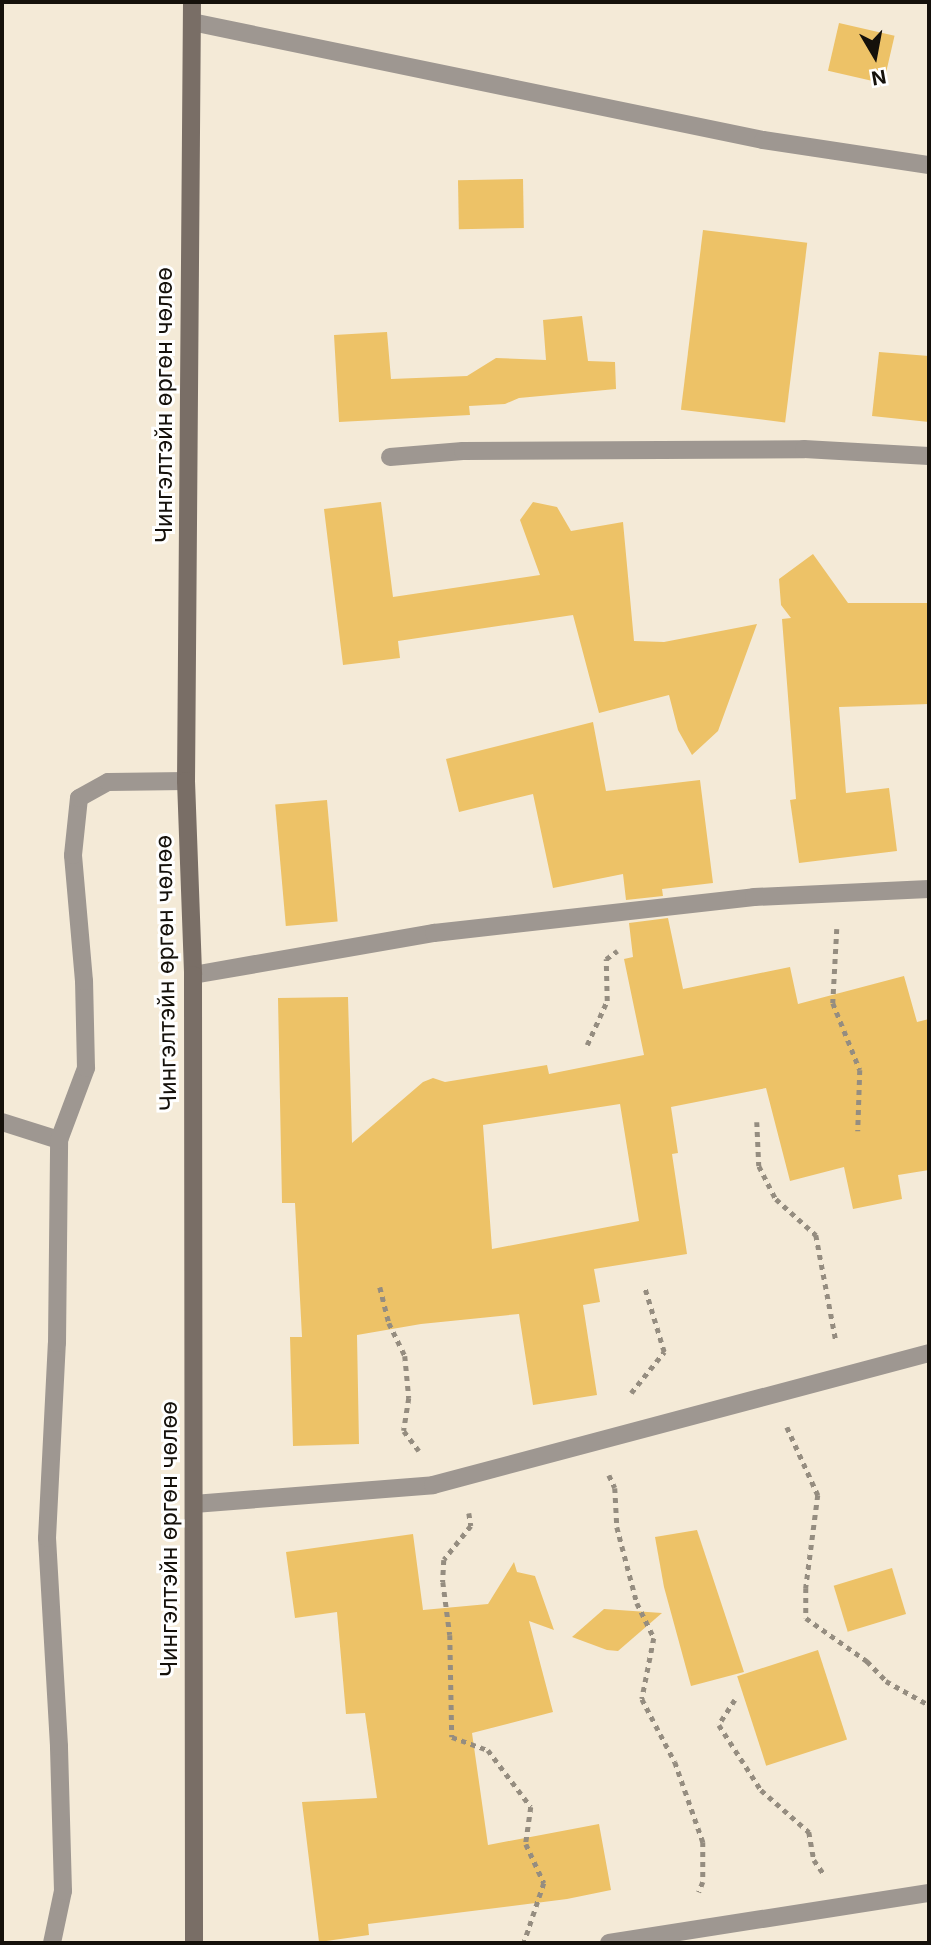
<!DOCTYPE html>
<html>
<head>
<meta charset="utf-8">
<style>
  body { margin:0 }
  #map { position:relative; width:931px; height:1945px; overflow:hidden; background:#f4ead7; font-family:Inter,sans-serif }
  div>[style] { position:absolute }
  .building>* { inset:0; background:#edc267; transform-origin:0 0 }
  .path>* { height:4.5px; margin-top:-2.25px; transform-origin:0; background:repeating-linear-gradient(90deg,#958d80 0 5px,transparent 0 10px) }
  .street>* { height:18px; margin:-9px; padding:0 9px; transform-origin:9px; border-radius:9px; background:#9e9791 }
  .secondary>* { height:18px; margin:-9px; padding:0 9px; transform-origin:9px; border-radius:9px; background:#796e66 }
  span { translate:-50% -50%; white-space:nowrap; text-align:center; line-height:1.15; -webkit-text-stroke:6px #fff; paint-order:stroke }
  .street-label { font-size:23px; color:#15110b }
  .frame { position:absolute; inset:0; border:4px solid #15110b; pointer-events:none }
  .north { position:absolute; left:840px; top:21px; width:70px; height:70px; -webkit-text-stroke:5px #fff; paint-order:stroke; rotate:170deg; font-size:19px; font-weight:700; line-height:28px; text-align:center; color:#15110b }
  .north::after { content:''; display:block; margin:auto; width:24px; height:32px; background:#15110b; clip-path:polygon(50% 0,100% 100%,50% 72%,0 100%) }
</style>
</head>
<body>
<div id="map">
  <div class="building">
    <div style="left:839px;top:23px;width:57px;height:49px;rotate:13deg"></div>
    <div style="left:523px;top:179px;width:49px;height:65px;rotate:89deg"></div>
    <div style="left:703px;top:230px;width:105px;height:181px;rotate:7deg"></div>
    <div style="clip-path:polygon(582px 316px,588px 361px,615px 362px,616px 389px,519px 398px,505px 404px,469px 406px,470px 415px,339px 422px,334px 335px,387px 332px,391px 379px,467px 376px,496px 358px,546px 360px,543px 320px)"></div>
    <div style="clip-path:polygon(879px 352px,929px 356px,929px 422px,872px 416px)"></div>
    <div style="clip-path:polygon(381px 502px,393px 597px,540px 575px,520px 520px,533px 502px,557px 507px,571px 531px,623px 522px,634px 641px,664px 642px,757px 624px,718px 731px,692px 755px,678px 730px,669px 695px,599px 713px,573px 615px,398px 641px,400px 658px,343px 665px,324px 509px)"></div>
    <div style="clip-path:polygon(813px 554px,848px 603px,929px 603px,929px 704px,839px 707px,846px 793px,889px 788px,897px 851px,799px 863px,790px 800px,796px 799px,782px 619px,791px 618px,781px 605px,779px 579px)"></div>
    <div style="clip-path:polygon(593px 722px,606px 791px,700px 780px,713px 883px,662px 889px,663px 896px,626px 900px,623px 874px,553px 888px,533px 794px,459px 812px,446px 759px)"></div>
    <div style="left:327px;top:800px;width:122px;height:52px;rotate:85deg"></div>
    <div style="clip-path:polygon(evenodd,668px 918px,683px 989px,790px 967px,798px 1004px,904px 976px,917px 1022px,929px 1019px,929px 1170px,898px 1175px,902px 1199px,853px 1209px,844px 1167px,790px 1181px,766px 1088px,671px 1107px,678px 1153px,672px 1154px,687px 1254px,594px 1269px,600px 1302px,583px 1305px,597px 1395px,533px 1405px,519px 1314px,421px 1324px,357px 1335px,359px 1444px,293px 1446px,290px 1337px,302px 1337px,295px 1203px,282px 1203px,278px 998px,348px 997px,352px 1143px,423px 1082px,433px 1078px,445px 1082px,547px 1065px,549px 1074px,644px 1055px,624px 959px,633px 957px,629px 923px,668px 918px,620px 1104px,639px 1221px,492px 1249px,483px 1125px,620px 1104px)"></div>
    <div style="clip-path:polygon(697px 1530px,744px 1672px,691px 1686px,664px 1587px,655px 1537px)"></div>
    <div style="clip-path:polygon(413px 1534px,423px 1610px,488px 1604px,514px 1562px,517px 1572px,535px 1576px,554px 1630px,529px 1621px,553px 1712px,472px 1733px,488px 1845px,599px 1824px,611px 1890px,567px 1899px,368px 1924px,369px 1935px,319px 1942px,302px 1802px,377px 1798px,365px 1713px,346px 1714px,337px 1612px,295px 1618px,286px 1552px)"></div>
    <div style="left:892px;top:1568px;width:48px;height:61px;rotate:73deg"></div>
    <div style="clip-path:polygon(604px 1609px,662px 1613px,618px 1651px,607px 1650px,572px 1637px)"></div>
    <div style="left:818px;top:1650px;width:94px;height:85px;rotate:72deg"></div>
  </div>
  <div class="path">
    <div style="left:837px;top:929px;width:74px;rotate:93.1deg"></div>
    <div style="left:833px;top:1003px;width:72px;rotate:68.1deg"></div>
    <div style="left:860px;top:1070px;width:61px;rotate:91.9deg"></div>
    <div style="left:587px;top:1045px;width:48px;rotate:-65.6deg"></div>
    <div style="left:607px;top:1001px;width:42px;rotate:-91.4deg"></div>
    <div style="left:606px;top:959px;width:14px;rotate:-36deg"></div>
    <div style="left:757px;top:1122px;width:44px;rotate:87.4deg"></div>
    <div style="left:759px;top:1166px;width:37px;rotate:63deg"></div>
    <div style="left:776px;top:1199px;width:54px;rotate:42deg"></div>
    <div style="left:816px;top:1235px;width:108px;rotate:79.3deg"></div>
    <div style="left:380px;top:1287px;width:37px;rotate:76deg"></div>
    <div style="left:389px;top:1323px;width:37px;rotate:64deg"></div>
    <div style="left:405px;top:1356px;width:42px;rotate:84.6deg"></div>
    <div style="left:409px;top:1398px;width:33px;rotate:99deg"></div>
    <div style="left:404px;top:1431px;width:25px;rotate:53deg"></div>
    <div style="left:631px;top:1393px;width:53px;rotate:-51.2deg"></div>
    <div style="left:664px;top:1352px;width:66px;rotate:-106.8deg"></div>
    <div style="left:787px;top:1427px;width:75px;rotate:65.5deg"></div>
    <div style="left:818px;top:1495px;width:94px;rotate:97.4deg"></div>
    <div style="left:806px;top:1588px;width:30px;rotate:90deg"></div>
    <div style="left:806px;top:1618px;width:75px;rotate:35.2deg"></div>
    <div style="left:867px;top:1661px;width:28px;rotate:46deg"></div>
    <div style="left:886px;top:1681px;width:49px;rotate:29.2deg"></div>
    <div style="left:609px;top:1475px;width:14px;rotate:65deg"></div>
    <div style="left:615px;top:1488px;width:39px;rotate:87deg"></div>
    <div style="left:617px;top:1527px;width:79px;rotate:75.3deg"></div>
    <div style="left:637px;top:1603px;width:39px;rotate:64deg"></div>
    <div style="left:654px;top:1638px;width:62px;rotate:101.1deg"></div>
    <div style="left:642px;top:1699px;width:71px;rotate:62.4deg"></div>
    <div style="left:675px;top:1762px;width:85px;rotate:70.7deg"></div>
    <div style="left:703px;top:1842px;width:40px;rotate:90deg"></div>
    <div style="left:703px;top:1882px;width:11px;rotate:112deg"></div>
    <div style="left:469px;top:1513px;width:13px;rotate:81deg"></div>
    <div style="left:471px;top:1526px;width:43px;rotate:128.5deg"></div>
    <div style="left:444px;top:1560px;width:22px;rotate:93deg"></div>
    <div style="left:443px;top:1582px;width:53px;rotate:82.5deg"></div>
    <div style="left:450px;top:1635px;width:102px;rotate:88.9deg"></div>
    <div style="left:452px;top:1737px;width:38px;rotate:20deg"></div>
    <div style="left:488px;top:1750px;width:71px;rotate:53deg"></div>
    <div style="left:531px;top:1807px;width:37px;rotate:98deg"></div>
    <div style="left:526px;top:1844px;width:43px;rotate:65.2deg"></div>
    <div style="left:544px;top:1883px;width:63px;rotate:108.4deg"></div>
    <div style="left:735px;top:1700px;width:30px;rotate:123deg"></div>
    <div style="left:719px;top:1725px;width:77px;rotate:57.1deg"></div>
    <div style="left:761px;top:1790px;width:64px;rotate:41.2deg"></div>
    <div style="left:809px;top:1832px;width:28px;rotate:80deg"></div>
    <div style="left:814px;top:1860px;width:16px;rotate:55deg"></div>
  </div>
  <div class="street">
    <div style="left:192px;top:22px;width:583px;rotate:11.68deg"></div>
    <div style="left:763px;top:140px;width:168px;rotate:8.6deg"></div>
    <div style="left:390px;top:457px;width:73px;rotate:-4.7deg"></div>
    <div style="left:463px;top:451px;width:341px;rotate:-0.3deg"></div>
    <div style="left:804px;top:449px;width:125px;rotate:3.2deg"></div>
    <div style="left:193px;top:975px;width:245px;rotate:-9.9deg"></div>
    <div style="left:434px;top:933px;width:322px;rotate:-6.4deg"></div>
    <div style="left:754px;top:897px;width:175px;rotate:-2.6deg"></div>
    <div style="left:2px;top:1122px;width:60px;rotate:17.5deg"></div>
    <div style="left:194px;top:1504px;width:240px;rotate:-4.5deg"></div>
    <div style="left:433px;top:1485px;width:513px;rotate:-14.9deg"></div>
    <div style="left:52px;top:1943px;width:53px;rotate:-78.1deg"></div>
    <div style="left:63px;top:1891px;width:145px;rotate:-91.6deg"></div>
    <div style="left:59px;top:1746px;width:208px;rotate:-93.3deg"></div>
    <div style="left:47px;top:1538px;width:195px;rotate:-87.1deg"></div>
    <div style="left:57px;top:1343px;width:203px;rotate:-89.4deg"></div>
    <div style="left:59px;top:1140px;width:77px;rotate:-69.4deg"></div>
    <div style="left:86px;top:1068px;width:87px;rotate:-91.3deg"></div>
    <div style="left:84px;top:981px;width:126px;rotate:-95deg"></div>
    <div style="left:73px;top:855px;width:57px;rotate:-84deg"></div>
    <div style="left:79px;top:798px;width:33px;rotate:-29deg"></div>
    <div style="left:108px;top:782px;width:78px;rotate:-0.7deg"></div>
    <div style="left:609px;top:1943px;width:324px;rotate:-8.9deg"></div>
  </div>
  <div class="secondary">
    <div style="left:192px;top:2px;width:779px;rotate:90.44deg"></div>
    <div style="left:186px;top:781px;width:194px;rotate:87.9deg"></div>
    <div style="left:193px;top:975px;width:968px;rotate:89.94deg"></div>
  </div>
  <div class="street-label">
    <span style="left:164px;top:405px;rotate:-90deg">Чингэлтэйн өргөн чөлөө</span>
    <span style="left:166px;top:973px;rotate:-91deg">Чингэлтэйн өргөн чөлөө</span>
    <span style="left:169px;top:1539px;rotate:-90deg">Чингэлтэйн өргөн чөлөө</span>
  </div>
  <div class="frame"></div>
  <div class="north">N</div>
</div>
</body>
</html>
